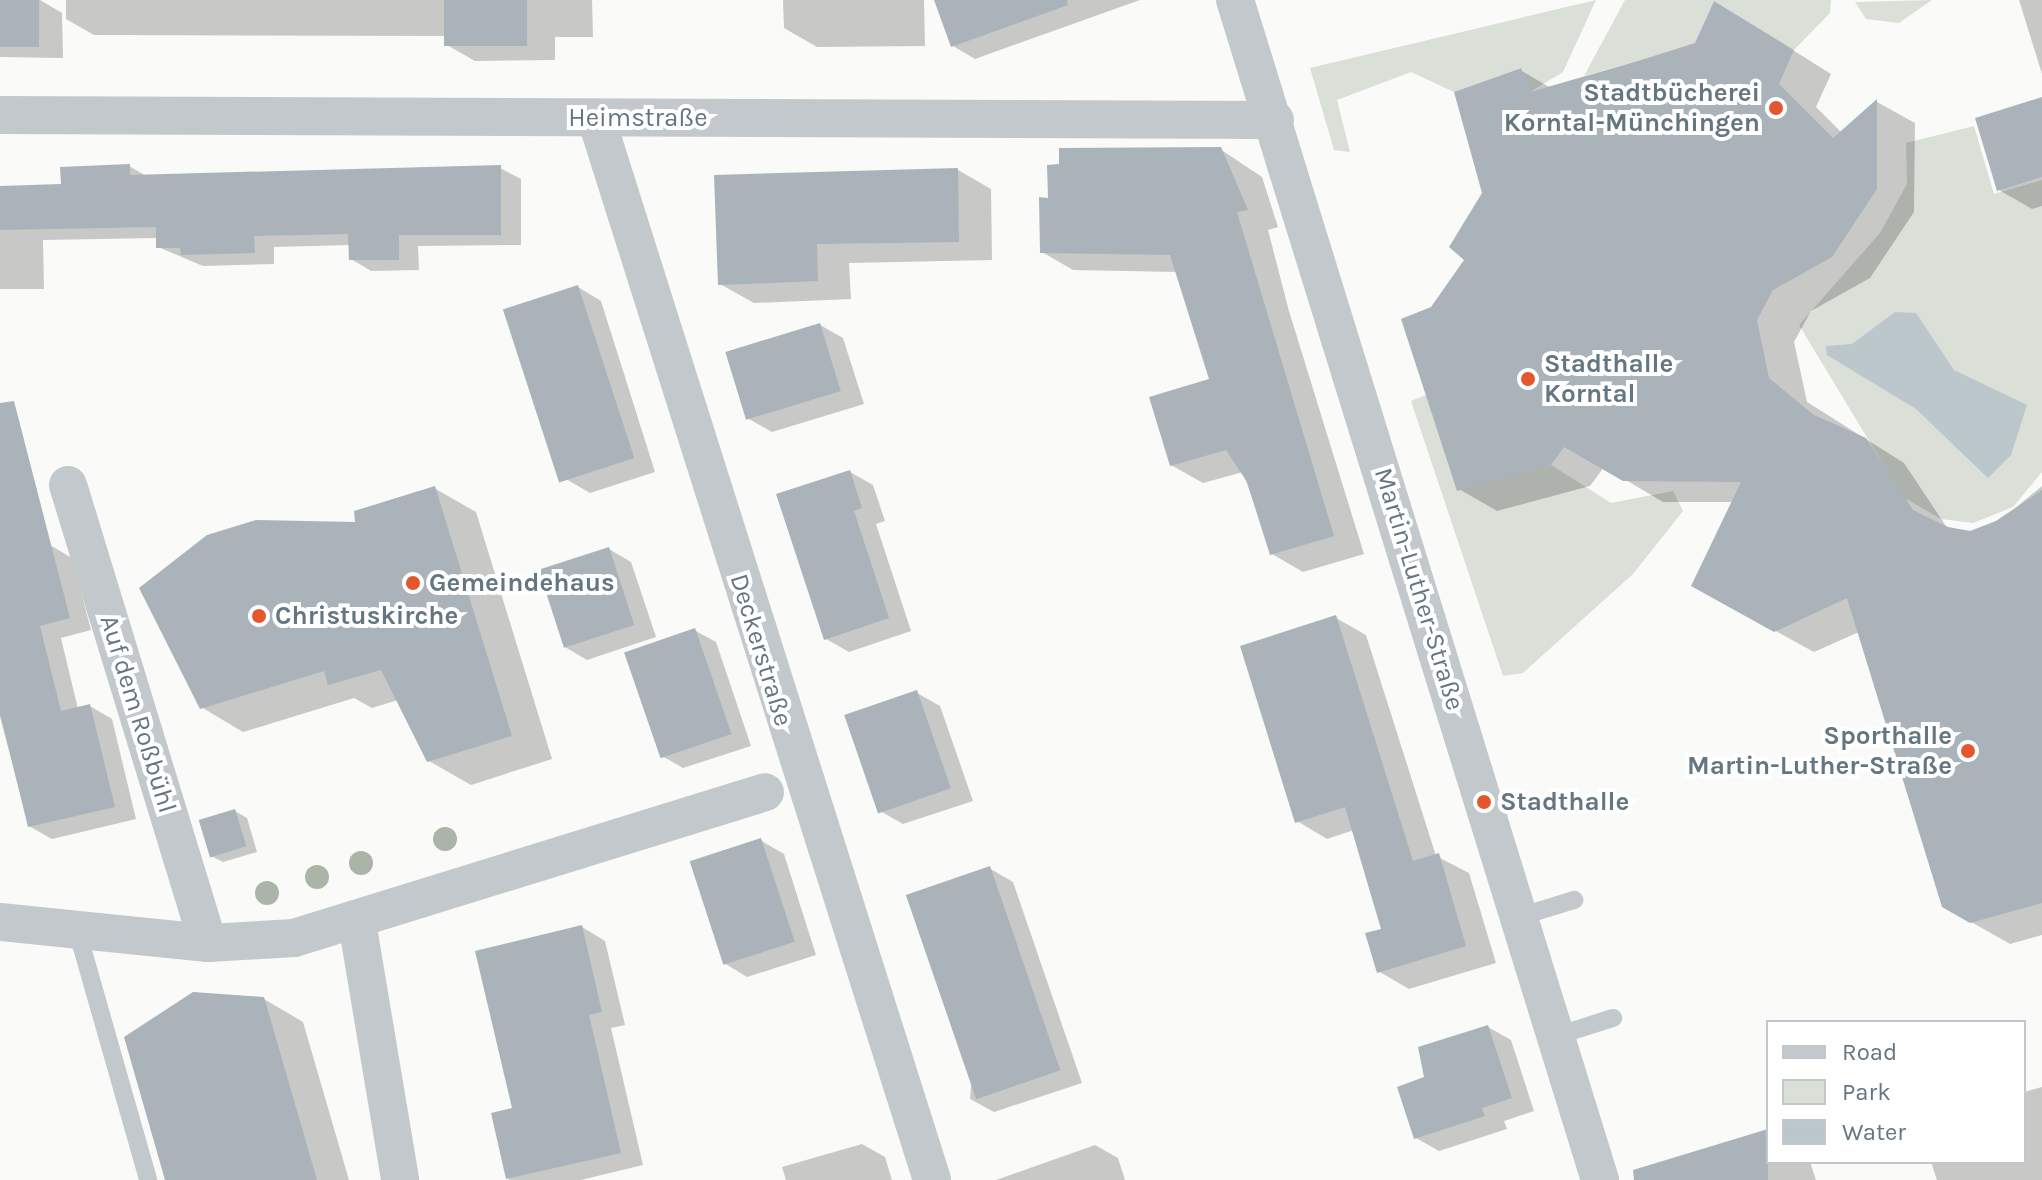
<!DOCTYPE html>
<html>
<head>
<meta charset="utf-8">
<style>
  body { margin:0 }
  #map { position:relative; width:2042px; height:1180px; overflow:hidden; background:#fafaf8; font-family:Karla,sans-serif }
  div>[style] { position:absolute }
  .green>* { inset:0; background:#dadfd7 }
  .water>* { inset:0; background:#bbc7cb }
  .shadow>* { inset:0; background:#0003 }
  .building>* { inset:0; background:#aab3b9; transform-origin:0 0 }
  .service>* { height:18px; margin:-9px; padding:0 9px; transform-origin:9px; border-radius:9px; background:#c3c8cc }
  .minor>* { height:38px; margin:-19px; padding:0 19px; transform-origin:19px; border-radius:19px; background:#c3c8cc }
  .trees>* { width:24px; height:24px; margin:-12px; border-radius:50%; background:#aab4a7 }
  .dots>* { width:22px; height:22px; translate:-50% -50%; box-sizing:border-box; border:4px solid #fff; border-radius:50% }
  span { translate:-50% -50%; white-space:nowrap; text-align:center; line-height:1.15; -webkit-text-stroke:8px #fff; paint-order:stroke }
  .poi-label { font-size:26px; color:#657683; font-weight:700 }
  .right { translate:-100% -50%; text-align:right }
  .left { translate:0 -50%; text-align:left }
  .street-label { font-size:26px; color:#657683 }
  .legend { position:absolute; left:1766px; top:1020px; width:260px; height:144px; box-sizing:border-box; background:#fff; border:2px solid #c1c8cd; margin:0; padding:10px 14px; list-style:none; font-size:24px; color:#657683 }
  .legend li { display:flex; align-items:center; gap:16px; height:40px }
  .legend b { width:40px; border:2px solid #c1c8cd }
</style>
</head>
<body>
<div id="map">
  <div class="green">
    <div style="clip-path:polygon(1596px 0,1563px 72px,1530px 92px,1520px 68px,1454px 92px,1411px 72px,1337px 100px,1350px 152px,1334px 150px,1310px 68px)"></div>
    <div style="clip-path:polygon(1625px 0,1831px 0,1830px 13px,1794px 50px,1714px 1px,1694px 45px,1584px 76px)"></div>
    <div style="clip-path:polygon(1932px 0,1899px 23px,1866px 19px,1855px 2px)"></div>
    <div style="clip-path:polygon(1974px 126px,1994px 194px,2042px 180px,2042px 472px,2013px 507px,1973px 523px,1941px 519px,1903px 497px,1799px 325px,1880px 233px,1907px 184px,1906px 143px)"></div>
    <div style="clip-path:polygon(1426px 395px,1458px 490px,1551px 465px,1611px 503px,1673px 491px,1683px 511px,1633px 574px,1523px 673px,1503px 676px,1411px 401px)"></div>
  </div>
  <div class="water">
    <div style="clip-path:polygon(1895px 312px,1916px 313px,1954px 370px,2027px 405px,2011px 455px,1988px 478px,1916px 409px,1827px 355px,1826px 346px,1852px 344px)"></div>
  </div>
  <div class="shadow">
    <div style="clip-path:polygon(0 0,40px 0,62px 13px,63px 58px,0 57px)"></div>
    <div style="clip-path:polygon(66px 0,592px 0,593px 37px,555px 37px,555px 60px,475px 61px,447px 45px,447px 36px,94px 35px,66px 19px)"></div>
    <div style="clip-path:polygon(783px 0,924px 0,925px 46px,817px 47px,784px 28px)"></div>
    <div style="clip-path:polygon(949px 0,1140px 0,975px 59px,953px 46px)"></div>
    <div style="clip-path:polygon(2019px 0,2042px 0,2042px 74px)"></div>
    <div style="clip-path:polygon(1753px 25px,1831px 74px,1816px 107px,1842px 133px,1877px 102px,1915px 123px,1914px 212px,1870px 278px,1811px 311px,1794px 342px,1807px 402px,1904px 463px,1948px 529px,1970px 533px,1997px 523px,2042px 486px,2042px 935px,2010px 944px,1943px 906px,1859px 632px,1814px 652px,1732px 607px,1734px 502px,1663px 502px,1604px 467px,1590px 486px,1497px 511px,1459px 489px,1432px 309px,1467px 260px,1520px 70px,1551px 88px)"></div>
    <div style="clip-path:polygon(2042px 99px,2042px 206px,2032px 209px,1999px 190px)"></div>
    <div style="clip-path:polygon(1220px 149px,1262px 177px,1278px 227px,1268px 230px,1289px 311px,1364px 554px,1303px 572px,1272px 554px,1243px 472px,1203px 483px,1171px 465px,1211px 380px,1177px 272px,1073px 270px,1042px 252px,1050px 200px)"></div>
    <div style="clip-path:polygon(129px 166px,148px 177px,500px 168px,521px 179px,521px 245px,418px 246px,419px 270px,371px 271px,351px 259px,351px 245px,274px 247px,274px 264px,203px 266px,158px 247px,158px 238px,43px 240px,44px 289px,0 289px,0 187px,63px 186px)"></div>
    <div style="clip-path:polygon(958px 170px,991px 189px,992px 260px,849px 263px,851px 299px,754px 303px,720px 284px)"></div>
    <div style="clip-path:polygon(578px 287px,601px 301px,655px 472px,590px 493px,566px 479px)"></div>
    <div style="clip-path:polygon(820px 325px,843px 338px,864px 404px,772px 432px,749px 419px)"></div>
    <div style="clip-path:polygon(850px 472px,873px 485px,885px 521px,876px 524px,911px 631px,849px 652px,826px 639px)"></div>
    <div style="clip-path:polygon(434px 488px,476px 512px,552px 759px,471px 785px,429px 761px,398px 700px,372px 708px,354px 698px,243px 732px,201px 707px)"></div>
    <div style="clip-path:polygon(50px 545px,72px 558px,91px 630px,61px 638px,78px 709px,90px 706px,112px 719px,136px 819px,52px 839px,29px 826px,0 717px,0 558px)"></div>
    <div style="clip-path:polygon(609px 549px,631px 562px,656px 637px,587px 660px,565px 647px)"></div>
    <div style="clip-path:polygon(1336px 618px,1366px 635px,1436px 856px,1469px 873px,1496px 963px,1409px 989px,1378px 971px,1384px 930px,1354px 830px,1327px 839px,1297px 821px)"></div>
    <div style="clip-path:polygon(694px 630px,716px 642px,751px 746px,683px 768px,662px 756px)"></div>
    <div style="clip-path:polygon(917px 693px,940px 706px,973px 801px,903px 824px,880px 811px)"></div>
    <div style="clip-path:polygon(235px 811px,247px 818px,257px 852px,223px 862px,211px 856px)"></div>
    <div style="clip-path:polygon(760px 840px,784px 854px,816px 955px,747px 977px,724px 963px)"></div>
    <div style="clip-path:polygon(989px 868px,1013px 882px,1082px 1083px,994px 1112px,970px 1099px)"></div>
    <div style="clip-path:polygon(582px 927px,605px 941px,625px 1025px,611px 1028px,643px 1165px,581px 1180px,509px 1180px,493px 1114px,514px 1109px)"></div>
    <div style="clip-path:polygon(264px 999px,303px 1022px,349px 1180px,222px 1180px)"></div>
    <div style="clip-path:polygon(1488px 1027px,1511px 1040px,1534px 1111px,1504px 1121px,1507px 1129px,1439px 1151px,1416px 1138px,1427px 1079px)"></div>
    <div style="clip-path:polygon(2042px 1087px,2042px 1180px,1937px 1180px,1931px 1162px,2024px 1162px,2024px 1092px)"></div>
    <div style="clip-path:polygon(1768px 1131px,1768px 1162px,1810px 1162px,1816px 1180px,1689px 1180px)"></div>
    <div style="clip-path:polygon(862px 1144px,885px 1157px,892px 1180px,786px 1180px,782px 1167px)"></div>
    <div style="clip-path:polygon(1095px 1145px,1118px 1158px,1125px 1180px,996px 1180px)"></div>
  </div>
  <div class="building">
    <div style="left:0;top:0;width:39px;height:47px"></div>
    <div style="left:444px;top:0;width:83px;height:46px"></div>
    <div style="clip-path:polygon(934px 0,1067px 0,1068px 5px,951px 47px)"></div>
    <div style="clip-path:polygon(1714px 1px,1794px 50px,1779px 84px,1833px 138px,1877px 99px,1877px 189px,1832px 257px,1773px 290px,1757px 320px,1769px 378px,1814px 415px,1866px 438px,1913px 510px,1948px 527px,1970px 531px,1996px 521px,2042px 490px,2042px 903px,1970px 923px,1942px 907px,1847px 598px,1774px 632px,1691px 586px,1741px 482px,1623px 481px,1564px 447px,1551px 465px,1457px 491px,1401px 319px,1431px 307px,1464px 260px,1449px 247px,1482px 193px,1454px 92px,1521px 68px,1530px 92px,1694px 45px)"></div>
    <div style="clip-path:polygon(2042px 97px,2042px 177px,1997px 191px,1975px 118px)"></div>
    <div style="clip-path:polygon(1221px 147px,1248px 210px,1237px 212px,1334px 536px,1270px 555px,1247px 482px,1226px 450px,1170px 466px,1149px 397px,1209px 379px,1170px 255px,1040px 253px,1039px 197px,1048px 198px,1047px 165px,1059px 164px,1059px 148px)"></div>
    <div style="clip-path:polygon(130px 164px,130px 175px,501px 165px,501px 235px,399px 235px,399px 260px,349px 260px,348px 234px,254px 236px,255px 253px,181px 255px,180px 248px,156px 248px,156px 227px,0 230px,0 186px,61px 184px,60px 167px)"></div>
    <div style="clip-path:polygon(958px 168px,959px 242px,817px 244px,818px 281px,718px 285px,714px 175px)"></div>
    <div style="left:578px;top:285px;width:182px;height:79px;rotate:72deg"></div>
    <div style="left:820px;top:323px;width:71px;height:99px;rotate:73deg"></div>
    <div style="clip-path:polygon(14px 401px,70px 618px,40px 626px,61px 711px,90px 704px,115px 807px,28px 827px,0 713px,0 403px)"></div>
    <div style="clip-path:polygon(850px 470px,862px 508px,854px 511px,889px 618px,824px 640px,776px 494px)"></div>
    <div style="clip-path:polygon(435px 486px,512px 736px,427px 762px,381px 670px,328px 685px,324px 671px,200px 709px,139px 588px,207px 535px,256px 520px,355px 522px,354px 511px)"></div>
    <div style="left:609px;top:547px;width:82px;height:74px;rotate:72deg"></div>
    <div style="clip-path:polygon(1336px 615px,1413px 861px,1439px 853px,1466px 946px,1377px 973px,1365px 933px,1381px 929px,1345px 807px,1295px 823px,1240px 646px)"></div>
    <div style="left:695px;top:628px;width:112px;height:75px;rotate:71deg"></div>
    <div style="left:917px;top:690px;width:104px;height:77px;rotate:71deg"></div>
    <div style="left:235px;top:809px;width:39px;height:38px;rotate:73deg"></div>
    <div style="left:761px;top:838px;width:109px;height:75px;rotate:72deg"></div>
    <div style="left:990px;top:866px;width:216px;height:89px;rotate:71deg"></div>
    <div style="clip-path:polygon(582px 925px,602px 1012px,589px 1015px,621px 1153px,506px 1179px,491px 1113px,512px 1108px,475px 951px)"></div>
    <div style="clip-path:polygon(193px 992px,264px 997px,317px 1180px,165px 1180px,124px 1037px)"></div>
    <div style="clip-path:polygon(1488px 1025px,1512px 1098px,1482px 1108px,1485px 1116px,1414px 1139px,1397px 1087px,1424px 1077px,1418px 1047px)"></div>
    <div style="clip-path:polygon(1768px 1129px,1768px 1180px,1634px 1180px,1633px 1170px)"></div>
  </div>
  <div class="service">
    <div style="left:1519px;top:917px;width:58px;rotate:-17.2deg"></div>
    <div style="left:77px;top:930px;width:260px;rotate:74.1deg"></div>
    <div style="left:1556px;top:1036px;width:60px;rotate:-17.5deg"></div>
  </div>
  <div class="minor">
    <div style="left:1235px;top:0;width:1235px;rotate:72.81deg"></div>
    <div style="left:0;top:115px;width:1275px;rotate:0.22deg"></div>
    <div style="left:596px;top:118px;width:1114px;rotate:72.44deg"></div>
    <div style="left:68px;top:485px;width:479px;rotate:73deg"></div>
    <div style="left:0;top:922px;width:209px;rotate:5.8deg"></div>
    <div style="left:208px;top:943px;width:86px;rotate:-3.3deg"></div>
    <div style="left:294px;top:938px;width:493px;rotate:-17.2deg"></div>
    <div style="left:357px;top:922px;width:262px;rotate:80.5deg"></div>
  </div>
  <div class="trees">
    <div style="left:445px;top:839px"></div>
    <div style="left:361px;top:863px"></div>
    <div style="left:317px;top:877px"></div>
    <div style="left:267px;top:893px"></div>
  </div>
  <div class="dots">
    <div style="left:1776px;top:108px;background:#e4572e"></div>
    <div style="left:1528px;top:379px;background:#e4572e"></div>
    <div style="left:413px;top:583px;background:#e4572e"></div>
    <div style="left:259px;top:616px;background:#e4572e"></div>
    <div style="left:1968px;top:751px;background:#e4572e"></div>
    <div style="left:1484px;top:802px;background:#e4572e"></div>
  </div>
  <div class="poi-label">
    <span class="right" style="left:1760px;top:108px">Stadtbücherei<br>Korntal-Münchingen</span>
    <span class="left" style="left:1544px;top:379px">Stadthalle<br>Korntal</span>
    <span class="left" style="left:429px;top:583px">Gemeindehaus</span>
    <span class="left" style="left:275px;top:616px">Christuskirche</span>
    <span class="right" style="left:1952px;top:751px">Sporthalle<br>Martin-Luther-Straße</span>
    <span class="left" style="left:1500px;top:802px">Stadthalle</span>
  </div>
  <div class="street-label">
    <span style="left:638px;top:118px">Heimstraße</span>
    <span style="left:1419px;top:589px;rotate:73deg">Martin-Luther-Straße</span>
    <span style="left:761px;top:650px;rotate:73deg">Deckerstraße</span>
    <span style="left:138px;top:714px;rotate:73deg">Auf dem Roßbühl</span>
  </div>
  <ul class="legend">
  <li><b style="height:10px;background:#c3c8cc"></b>Road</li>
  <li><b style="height:22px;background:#dadfd7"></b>Park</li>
  <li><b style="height:22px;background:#bbc7cb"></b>Water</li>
  </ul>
</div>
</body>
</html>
